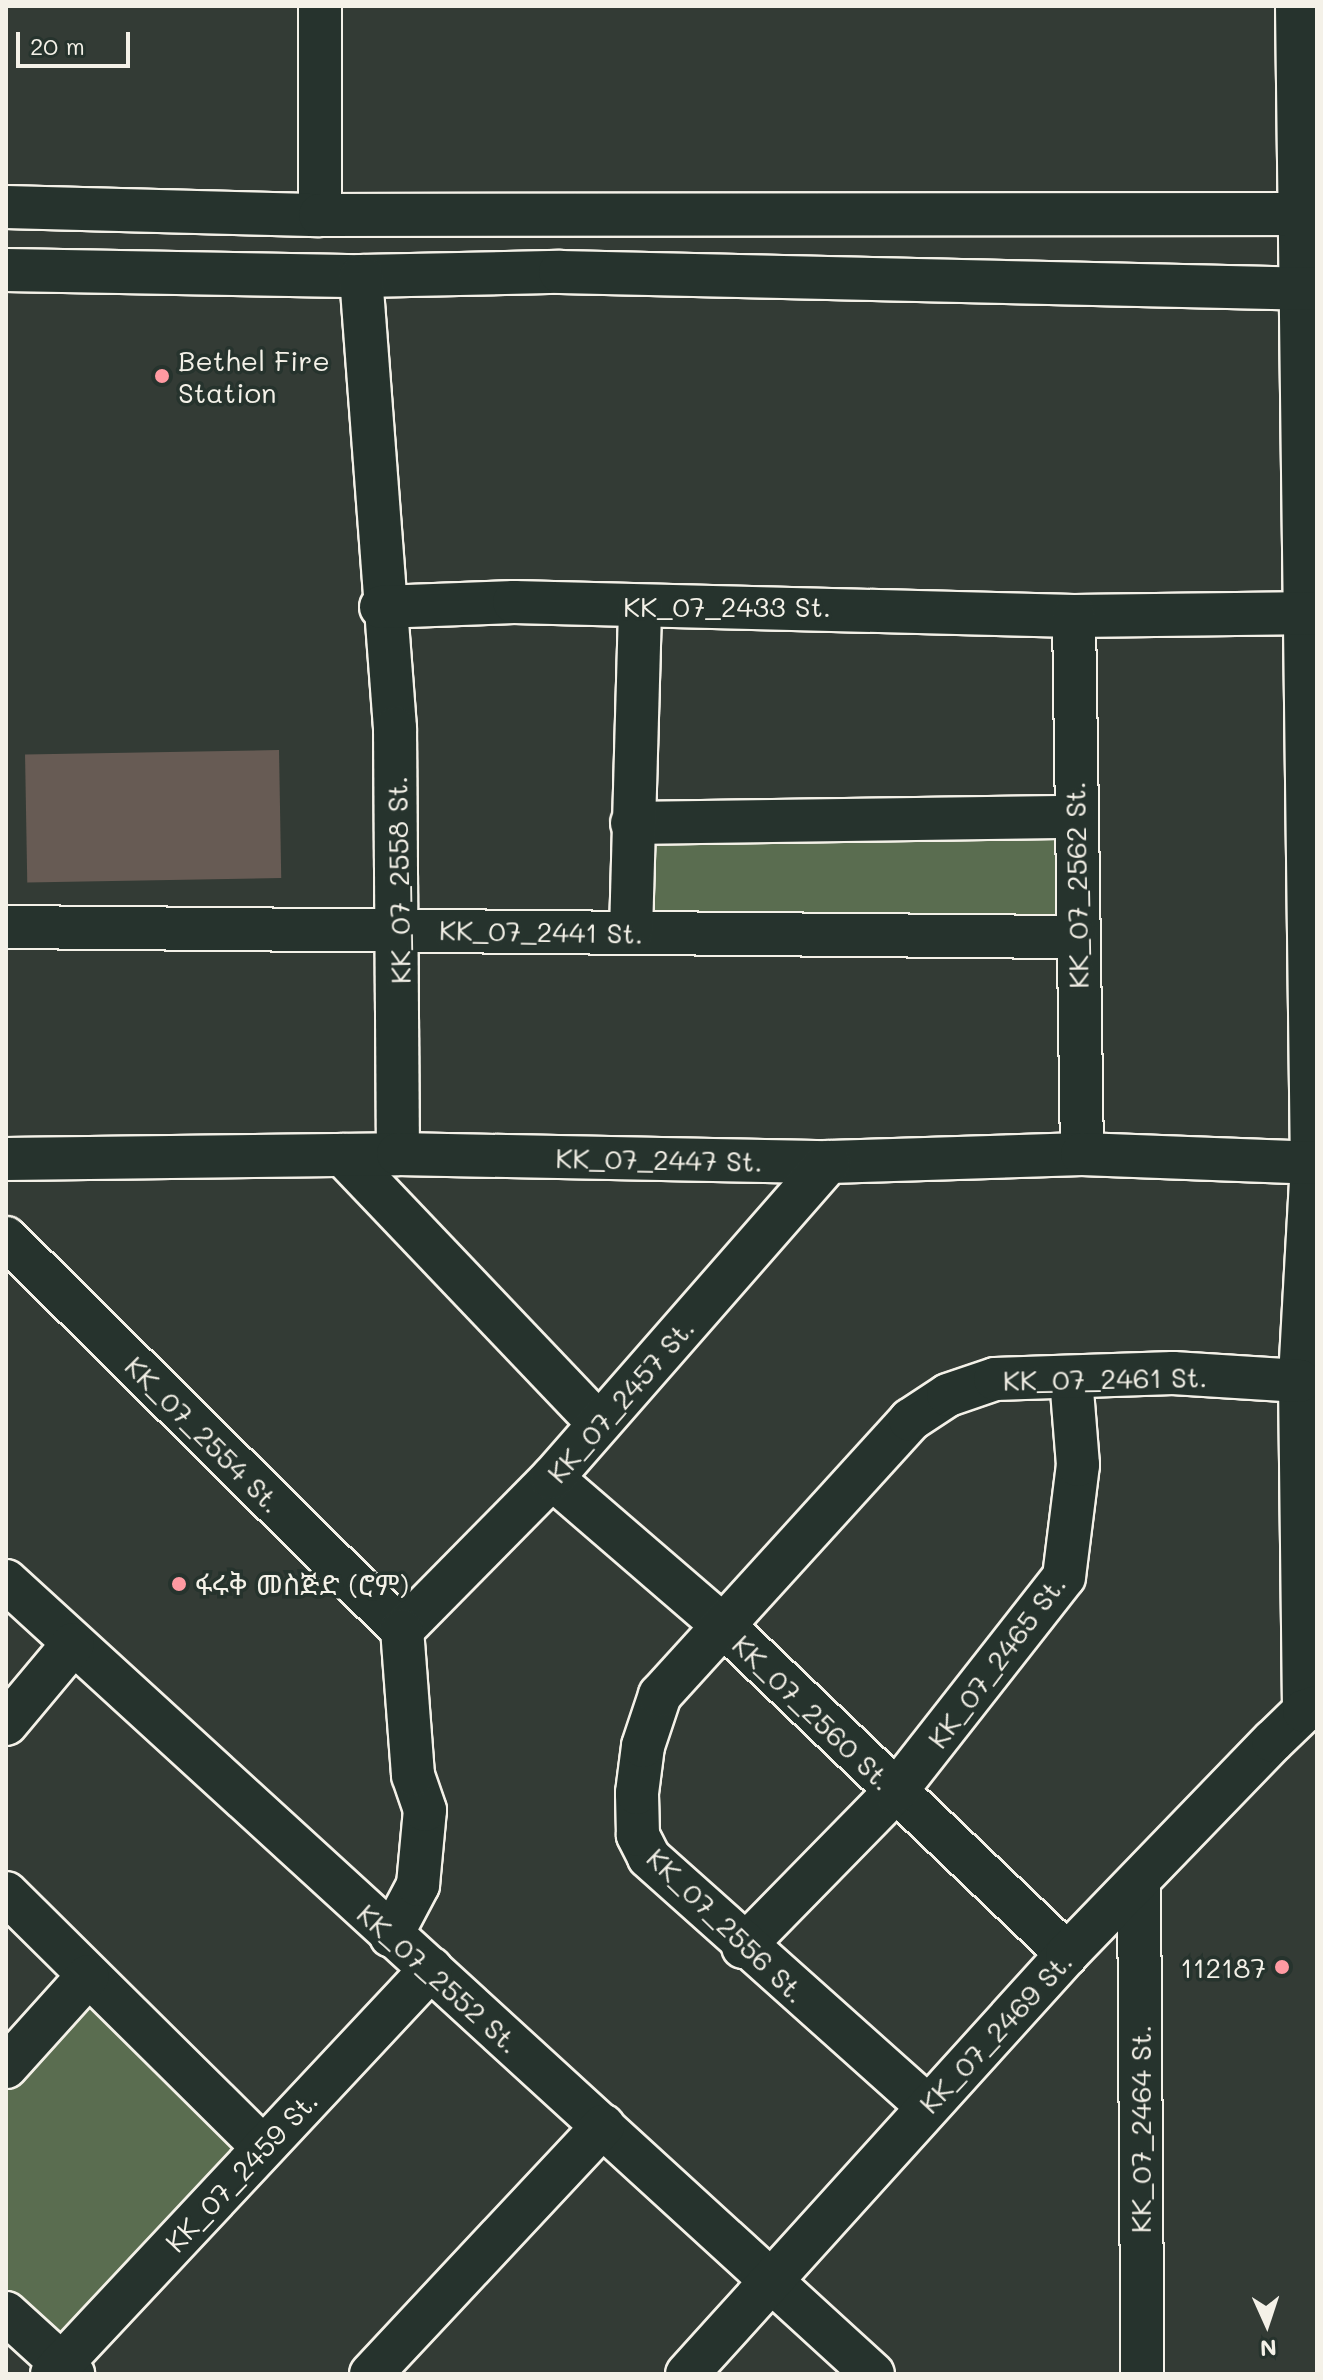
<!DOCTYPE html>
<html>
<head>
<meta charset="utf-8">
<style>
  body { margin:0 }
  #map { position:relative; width:1323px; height:2380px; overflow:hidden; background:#333b35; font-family:Mali,"Noto Sans Ethiopic",sans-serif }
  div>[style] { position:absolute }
  .green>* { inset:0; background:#5a6d50; transform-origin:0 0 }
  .building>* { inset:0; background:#675b54; transform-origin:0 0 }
  .roads { filter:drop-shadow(2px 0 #f4f1e8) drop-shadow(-2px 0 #f4f1e8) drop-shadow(0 2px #f4f1e8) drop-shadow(0 -2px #f4f1e8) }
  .minor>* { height:42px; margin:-21px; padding:0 21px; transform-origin:21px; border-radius:21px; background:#26332d }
  .dots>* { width:22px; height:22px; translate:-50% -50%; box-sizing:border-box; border:4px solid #26332d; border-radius:50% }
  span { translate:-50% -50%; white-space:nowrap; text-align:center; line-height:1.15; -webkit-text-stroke:7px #26332d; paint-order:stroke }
  .poi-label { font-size:28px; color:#f4f1e8 }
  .left { translate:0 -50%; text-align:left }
  .right { translate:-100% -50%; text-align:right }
  .street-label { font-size:28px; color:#f4f1e8 }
  .frame { position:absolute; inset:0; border:8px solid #f4f1e8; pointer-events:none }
  .north { position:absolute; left:1227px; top:2284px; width:80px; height:80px; -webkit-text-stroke:6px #26332d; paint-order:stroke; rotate:177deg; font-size:22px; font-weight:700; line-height:32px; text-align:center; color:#f4f1e8 }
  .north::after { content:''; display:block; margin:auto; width:28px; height:36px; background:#f4f1e8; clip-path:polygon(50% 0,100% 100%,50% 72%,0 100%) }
  .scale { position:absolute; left:16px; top:32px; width:114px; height:36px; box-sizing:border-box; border:4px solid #f4f1e8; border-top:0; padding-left:10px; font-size:24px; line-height:28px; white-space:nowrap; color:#f4f1e8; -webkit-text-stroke:6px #26332d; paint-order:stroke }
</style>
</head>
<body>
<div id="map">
  <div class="green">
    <div style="left:1074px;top:817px;width:120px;height:442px;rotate:89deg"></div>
    <div style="clip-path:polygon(88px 1976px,263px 2147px,62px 2364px,6px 2313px,6px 2067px)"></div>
  </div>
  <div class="building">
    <div style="left:279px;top:750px;width:128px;height:254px;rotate:89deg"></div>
  </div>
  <div class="roads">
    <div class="minor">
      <div style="left:320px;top:6px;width:209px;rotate:90deg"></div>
      <div style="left:1297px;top:6px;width:1157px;rotate:89.26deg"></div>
      <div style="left:1312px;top:1163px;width:218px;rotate:93.2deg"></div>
      <div style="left:1300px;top:1381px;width:330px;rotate:89.3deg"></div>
      <div style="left:6px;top:207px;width:314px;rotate:1.5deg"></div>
      <div style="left:320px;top:215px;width:997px;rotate:-0.06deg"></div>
      <div style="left:6px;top:270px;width:355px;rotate:1deg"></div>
      <div style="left:361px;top:276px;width:199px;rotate:-1.2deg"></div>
      <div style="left:560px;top:272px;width:757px;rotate:1.29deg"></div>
      <div style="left:361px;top:276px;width:453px;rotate:85.7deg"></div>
      <div style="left:395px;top:728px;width:426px;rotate:89.6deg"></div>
      <div style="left:381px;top:607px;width:133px;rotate:-2.2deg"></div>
      <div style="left:514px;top:602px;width:560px;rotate:1.43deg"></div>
      <div style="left:1074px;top:616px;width:243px;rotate:-0.7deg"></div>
      <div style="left:1074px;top:616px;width:538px;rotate:89.15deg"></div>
      <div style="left:632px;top:823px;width:442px;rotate:-0.8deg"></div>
      <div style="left:6px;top:927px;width:1070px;rotate:0.54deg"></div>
      <div style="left:631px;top:932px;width:326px;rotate:-88.4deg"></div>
      <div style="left:343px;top:1155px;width:371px;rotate:46.4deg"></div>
      <div style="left:6px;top:1159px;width:392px;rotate:-0.7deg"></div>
      <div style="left:398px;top:1154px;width:431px;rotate:1.1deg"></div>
      <div style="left:829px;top:1162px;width:253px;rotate:-1.8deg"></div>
      <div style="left:1082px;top:1154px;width:230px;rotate:2.2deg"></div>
      <div style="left:6px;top:1238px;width:557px;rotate:44.71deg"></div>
      <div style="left:552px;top:1478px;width:230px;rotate:40.8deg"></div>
      <div style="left:726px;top:1628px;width:472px;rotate:43.7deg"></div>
      <div style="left:6px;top:1581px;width:1175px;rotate:42.45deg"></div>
      <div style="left:402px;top:1630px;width:214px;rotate:-45.4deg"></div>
      <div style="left:552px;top:1478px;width:420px;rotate:-48.8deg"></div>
      <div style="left:6px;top:1724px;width:104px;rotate:-50.1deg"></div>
      <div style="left:1139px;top:1883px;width:491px;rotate:89.6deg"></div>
      <div style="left:6px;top:1893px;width:361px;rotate:44.7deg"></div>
      <div style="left:391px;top:1936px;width:58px;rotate:-62.1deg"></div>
      <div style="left:418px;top:1885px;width:75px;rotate:-84.7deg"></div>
      <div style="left:425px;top:1810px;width:37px;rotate:-109deg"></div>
      <div style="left:413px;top:1775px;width:145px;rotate:-94.3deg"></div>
      <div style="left:743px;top:1947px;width:219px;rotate:-45.6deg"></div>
      <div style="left:896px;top:1791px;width:272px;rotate:-51.9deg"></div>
      <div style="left:1064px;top:1577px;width:113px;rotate:-82.9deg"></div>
      <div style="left:1078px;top:1465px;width:87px;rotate:-94.6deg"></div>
      <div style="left:6px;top:2067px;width:122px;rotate:-48deg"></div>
      <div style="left:926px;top:2105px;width:372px;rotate:-138.2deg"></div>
      <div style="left:649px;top:1857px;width:25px;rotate:-117deg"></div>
      <div style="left:638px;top:1835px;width:42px;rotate:-91.4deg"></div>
      <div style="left:637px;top:1793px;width:47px;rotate:-82.7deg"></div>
      <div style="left:643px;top:1746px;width:54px;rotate:-71.6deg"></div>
      <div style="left:660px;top:1695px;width:372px;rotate:-47.7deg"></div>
      <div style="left:910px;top:1420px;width:45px;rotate:-33.3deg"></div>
      <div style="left:948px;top:1395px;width:50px;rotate:-18.8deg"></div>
      <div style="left:995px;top:1379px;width:178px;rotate:-1.9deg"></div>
      <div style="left:1173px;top:1373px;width:127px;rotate:3.6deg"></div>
      <div style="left:6px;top:2313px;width:91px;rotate:42.3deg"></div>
      <div style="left:52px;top:2374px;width:555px;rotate:-46.9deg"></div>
      <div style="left:371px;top:2374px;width:340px;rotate:-46.9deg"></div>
      <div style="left:687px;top:2374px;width:566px;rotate:-47.86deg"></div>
      <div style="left:1067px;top:1954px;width:296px;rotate:-46deg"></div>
      <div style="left:1273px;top:1741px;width:43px;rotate:-44.1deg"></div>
      <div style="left:1304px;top:1711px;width:14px;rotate:-17deg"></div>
    </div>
  </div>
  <div class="dots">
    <div style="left:162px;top:376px;background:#ff9aa2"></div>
    <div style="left:179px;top:1584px;background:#ff9aa2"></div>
    <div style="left:1282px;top:1967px;background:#ff9aa2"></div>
  </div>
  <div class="poi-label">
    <span class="left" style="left:178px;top:376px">Bethel Fire<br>Station</span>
    <span class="left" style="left:195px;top:1584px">ፋሩቅ መስጅድ (ሮም)</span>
    <span class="right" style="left:1266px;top:1967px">112187</span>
  </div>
  <div class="street-label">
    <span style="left:727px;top:606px">KK_07_2433 St.</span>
    <span style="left:398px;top:880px;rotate:-91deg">KK_07_2558 St.</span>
    <span style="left:1076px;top:885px;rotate:-91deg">KK_07_2562 St.</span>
    <span style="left:541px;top:931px;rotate:1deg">KK_07_2441 St.</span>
    <span style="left:659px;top:1159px;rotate:1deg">KK_07_2447 St.</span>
    <span style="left:1105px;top:1378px;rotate:-1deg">KK_07_2461 St.</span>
    <span style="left:620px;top:1400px;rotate:-49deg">KK_07_2457 St.</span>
    <span style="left:204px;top:1434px;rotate:45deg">KK_07_2554 St.</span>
    <span style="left:996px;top:1661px;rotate:-53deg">KK_07_2465 St.</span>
    <span style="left:813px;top:1712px;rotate:44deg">KK_07_2560 St.</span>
    <span style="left:727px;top:1925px;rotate:44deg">KK_07_2556 St.</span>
    <span style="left:439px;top:1978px;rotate:42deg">KK_07_2552 St.</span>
    <span style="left:995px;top:2032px;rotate:-47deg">KK_07_2469 St.</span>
    <span style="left:1140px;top:2129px;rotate:-90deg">KK_07_2464 St.</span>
    <span style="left:241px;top:2171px;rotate:-47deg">KK_07_2459 St.</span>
  </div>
  <div class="frame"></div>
  <div class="north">N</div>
  <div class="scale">20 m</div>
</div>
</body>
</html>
